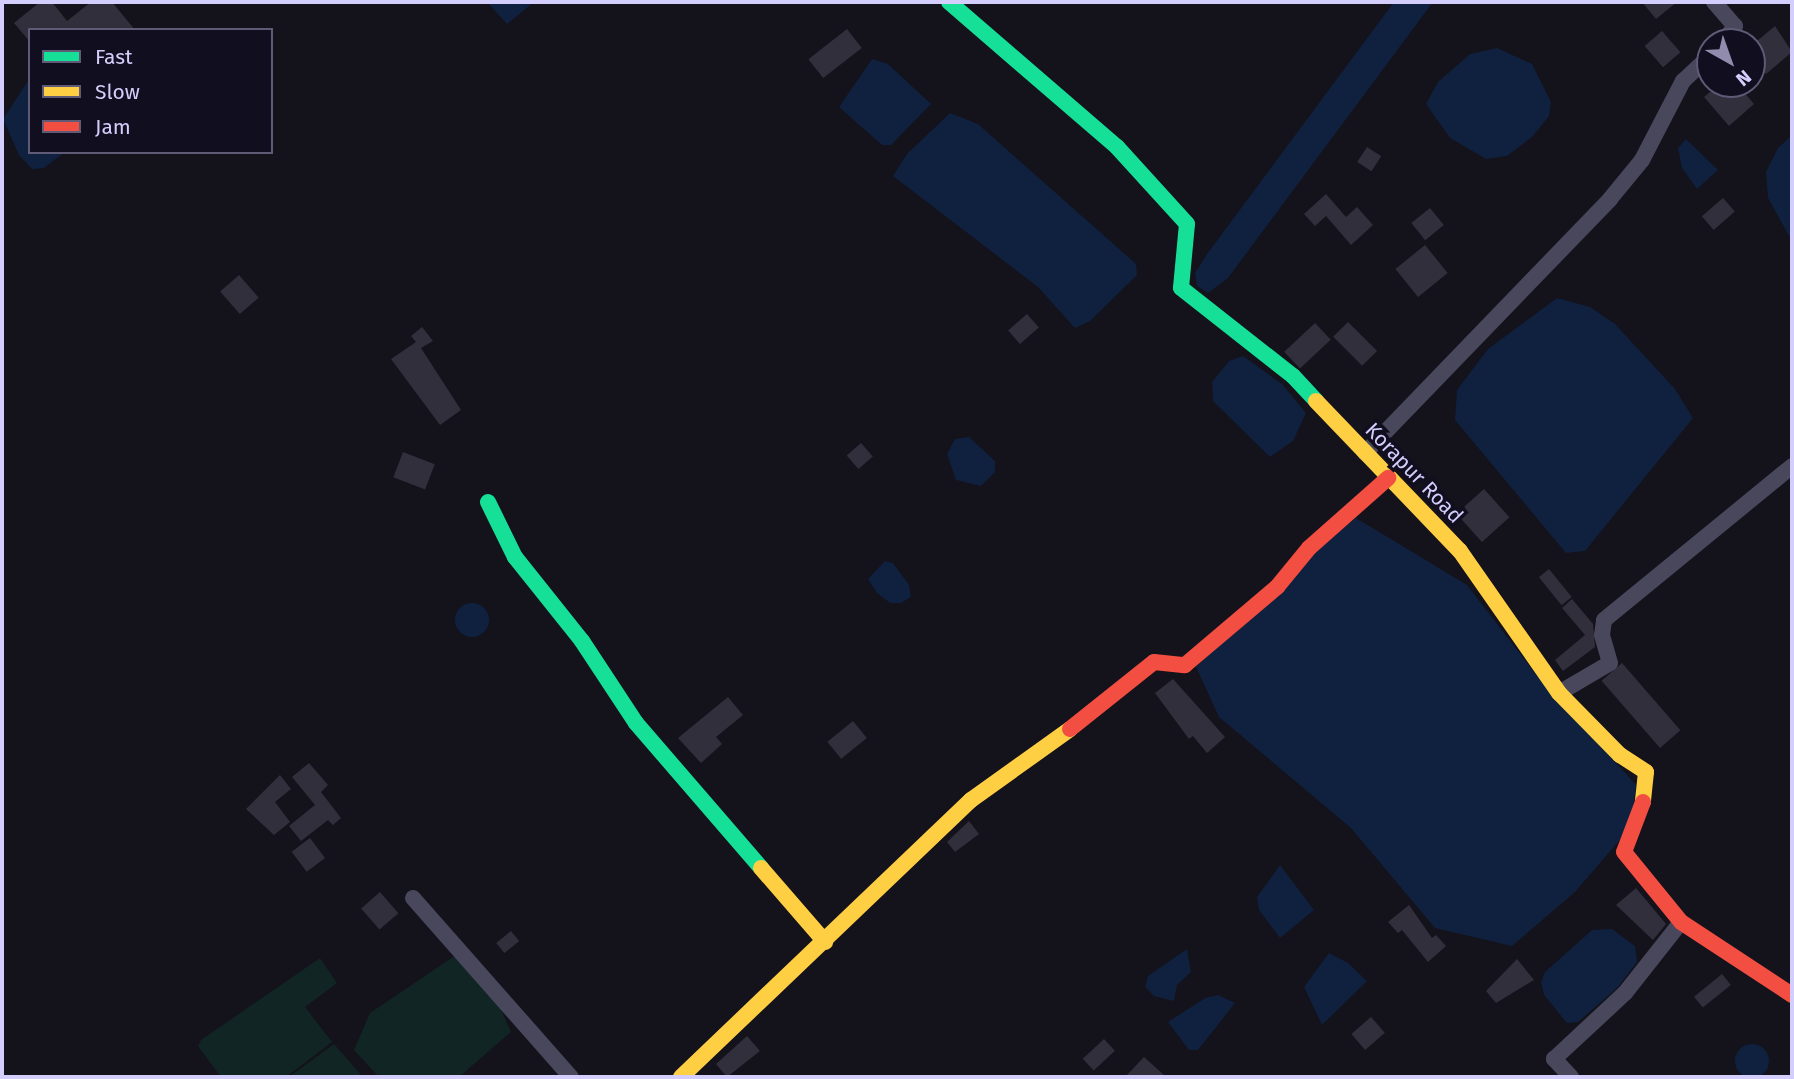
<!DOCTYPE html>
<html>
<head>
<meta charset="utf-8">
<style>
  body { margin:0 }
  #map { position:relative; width:1794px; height:1079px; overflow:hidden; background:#14121b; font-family:"Fira Sans",sans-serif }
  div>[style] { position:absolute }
  .green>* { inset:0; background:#112525 }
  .water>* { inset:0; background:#0f213e }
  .round { border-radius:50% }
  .building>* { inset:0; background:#322f3d; transform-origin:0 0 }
  .street>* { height:16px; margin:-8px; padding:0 8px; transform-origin:8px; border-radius:8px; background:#48475c }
  .fast>* { height:16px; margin:-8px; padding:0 8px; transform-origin:8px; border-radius:8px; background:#16e098 }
  .slow>* { height:16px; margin:-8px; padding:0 8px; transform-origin:8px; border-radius:8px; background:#ffcf43 }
  .jam>* { height:16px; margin:-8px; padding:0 8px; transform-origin:8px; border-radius:8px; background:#f24e42 }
  span { translate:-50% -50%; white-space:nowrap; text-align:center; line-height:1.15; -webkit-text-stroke:7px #110e1f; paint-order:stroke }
  .street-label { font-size:21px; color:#d4cefc }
  .frame { position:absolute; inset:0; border:4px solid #d4cefc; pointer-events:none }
  .legend { position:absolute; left:28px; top:28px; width:245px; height:126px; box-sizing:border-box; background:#110e1f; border:2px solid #5f5b77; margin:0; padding:9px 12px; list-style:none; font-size:21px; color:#d4cefc }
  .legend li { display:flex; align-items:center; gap:14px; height:35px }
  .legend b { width:35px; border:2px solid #5f5b77 }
  .north { position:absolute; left:1696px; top:28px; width:70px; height:70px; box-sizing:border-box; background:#110e1f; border:2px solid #5f5b77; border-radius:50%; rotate:140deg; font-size:19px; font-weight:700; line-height:28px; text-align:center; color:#d4cefc }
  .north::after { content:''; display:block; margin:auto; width:24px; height:32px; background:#918cad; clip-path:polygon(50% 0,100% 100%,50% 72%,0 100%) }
</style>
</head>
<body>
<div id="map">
  <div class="green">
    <div style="clip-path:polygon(456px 955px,500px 1007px,511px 1032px,459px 1077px,379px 1077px,354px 1050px,370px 1013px)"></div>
    <div style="clip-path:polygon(320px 958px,337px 983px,305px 1007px,332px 1042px,286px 1077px,221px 1077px,198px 1046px,201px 1040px)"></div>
    <div style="clip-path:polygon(334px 1044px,363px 1077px,289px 1077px)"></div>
  </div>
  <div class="water">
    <div style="clip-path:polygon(487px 2px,534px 2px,507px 24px)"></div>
    <div style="clip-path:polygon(1394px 2px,1433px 2px,1228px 278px,1208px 293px,1197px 286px,1195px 273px,1207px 254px)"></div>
    <div style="clip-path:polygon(1497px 48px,1532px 64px,1551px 102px,1549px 116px,1533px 136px,1507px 156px,1486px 159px,1450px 138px,1426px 104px,1438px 82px,1470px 54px)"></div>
    <div style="clip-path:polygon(872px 59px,888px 64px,931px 104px,891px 145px,882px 145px,839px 107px)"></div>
    <div style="clip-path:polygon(30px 78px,30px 152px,65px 152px,44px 168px,32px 169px,19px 155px,3px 119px)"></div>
    <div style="clip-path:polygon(950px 113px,978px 124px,1136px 264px,1137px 275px,1090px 321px,1075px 328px,1038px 287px,893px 176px,907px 154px)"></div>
    <div style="clip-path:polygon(1792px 135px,1792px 241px,1768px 198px,1766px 172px,1778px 148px)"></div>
    <div style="clip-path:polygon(1686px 139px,1718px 170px,1697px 189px,1682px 168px,1678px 148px)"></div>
    <div style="clip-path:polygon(1557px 298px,1590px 307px,1615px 324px,1675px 389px,1693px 418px,1585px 551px,1566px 553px,1455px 420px,1457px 390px,1488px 349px)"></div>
    <div style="clip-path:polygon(1243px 356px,1282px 384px,1306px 413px,1293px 441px,1270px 457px,1213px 401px,1212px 382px,1229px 361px)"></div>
    <div style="clip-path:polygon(969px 437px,995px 461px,995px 472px,981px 486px,956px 480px,947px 454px,955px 439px)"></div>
    <div style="clip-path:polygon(1356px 518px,1467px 585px,1534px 672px,1636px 785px,1631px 827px,1575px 892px,1512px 946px,1435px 928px,1351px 828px,1219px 717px,1196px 667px,1314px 552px)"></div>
    <div style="clip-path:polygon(885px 561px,893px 563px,909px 585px,911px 597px,901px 603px,890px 603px,877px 593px,868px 579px)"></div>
    <div class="round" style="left:455px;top:603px;width:34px;height:34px"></div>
    <div style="clip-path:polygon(1280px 865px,1314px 910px,1280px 938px,1259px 910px,1257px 897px)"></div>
    <div style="clip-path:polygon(1612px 929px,1635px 946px,1637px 962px,1617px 988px,1578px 1022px,1567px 1023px,1544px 995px,1541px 982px,1545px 972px,1592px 930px)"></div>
    <div style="clip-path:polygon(1187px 949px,1191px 972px,1177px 985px,1174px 1001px,1154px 996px,1145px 987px,1148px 976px)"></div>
    <div style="clip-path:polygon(1329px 953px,1348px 963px,1367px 981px,1322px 1025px,1304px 987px)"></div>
    <div style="clip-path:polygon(1218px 995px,1235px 1003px,1198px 1050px,1189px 1050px,1168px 1022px,1205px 998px)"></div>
    <div class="round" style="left:1735px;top:1044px;width:34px;height:34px"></div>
  </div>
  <div class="building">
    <div style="clip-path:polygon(40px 2px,52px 2px,67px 21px,91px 2px,112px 2px,135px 30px,30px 30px,30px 42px,14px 23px)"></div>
    <div style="clip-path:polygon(1642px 2px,1677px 2px,1656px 19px)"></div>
    <div style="clip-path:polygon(1775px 26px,1792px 52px,1766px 74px,1752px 57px,1752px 45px)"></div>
    <div style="left:847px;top:29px;width:24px;height:49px;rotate:52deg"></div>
    <div style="left:1662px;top:31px;width:28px;height:23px;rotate:49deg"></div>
    <div style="clip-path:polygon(1720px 84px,1737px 84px,1754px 104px,1729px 126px,1704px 97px)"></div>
    <div style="left:1367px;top:147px;width:17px;height:18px;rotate:33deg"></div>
    <div style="clip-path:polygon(1326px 194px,1346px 217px,1357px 207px,1373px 225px,1351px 245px,1326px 216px,1315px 226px,1304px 214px)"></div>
    <div style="left:1723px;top:198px;width:18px;height:28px;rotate:49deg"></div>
    <div style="left:1430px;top:208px;width:22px;height:24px;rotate:51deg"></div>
    <div style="left:1425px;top:245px;width:36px;height:38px;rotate:51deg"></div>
    <div style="left:239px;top:275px;width:30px;height:25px;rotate:49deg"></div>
    <div style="left:1027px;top:314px;width:18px;height:25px;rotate:49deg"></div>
    <div style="left:1348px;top:322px;width:41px;height:21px;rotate:45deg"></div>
    <div style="left:1315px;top:323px;width:23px;height:42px;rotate:47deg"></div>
    <div style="clip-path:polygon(422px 327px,433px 341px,421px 348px,461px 410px,440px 425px,391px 359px,416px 342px,411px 336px)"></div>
    <div style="left:861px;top:443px;width:18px;height:19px;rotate:49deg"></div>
    <div style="left:403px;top:452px;width:34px;height:27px;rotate:21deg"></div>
    <div style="left:1484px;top:489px;width:38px;height:37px;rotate:48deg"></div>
    <div style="left:1549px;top:569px;width:36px;height:13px;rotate:51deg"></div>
    <div style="clip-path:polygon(1572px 599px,1593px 624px,1595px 647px,1563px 671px,1555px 660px,1585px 635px,1562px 608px)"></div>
    <div style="left:1622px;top:663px;width:89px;height:27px;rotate:49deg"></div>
    <div style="clip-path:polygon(1173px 679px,1225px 737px,1207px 753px,1193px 736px,1189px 739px,1155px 693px)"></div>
    <div style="clip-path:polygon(728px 697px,743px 715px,716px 737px,722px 744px,701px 763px,678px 738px)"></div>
    <div style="left:853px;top:721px;width:22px;height:33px;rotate:51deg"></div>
    <div style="clip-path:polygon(309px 763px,328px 785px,321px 792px,341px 818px,333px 825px,328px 820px,301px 841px,289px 826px,315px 805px,292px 777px)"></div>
    <div style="clip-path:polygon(280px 775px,291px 789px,275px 802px,290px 822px,274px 835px,246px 809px)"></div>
    <div style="clip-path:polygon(969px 821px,979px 834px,955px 852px,947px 842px)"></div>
    <div style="left:310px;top:838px;width:25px;height:23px;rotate:53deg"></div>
    <div style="clip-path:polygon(1636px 888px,1666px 924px,1653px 940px,1616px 905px)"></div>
    <div style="left:380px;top:892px;width:28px;height:25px;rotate:49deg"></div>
    <div style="clip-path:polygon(1409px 905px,1432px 938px,1436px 935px,1446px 946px,1428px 962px,1402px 930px,1398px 933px,1388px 922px)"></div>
    <div style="left:511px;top:931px;width:13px;height:19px;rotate:51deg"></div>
    <div style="clip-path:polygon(1517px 959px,1534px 980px,1496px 1003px,1486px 991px)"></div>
    <div style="left:1722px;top:974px;width:14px;height:36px;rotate:51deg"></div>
    <div style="left:1371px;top:1017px;width:21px;height:26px;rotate:49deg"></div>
    <div style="clip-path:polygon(747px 1036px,760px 1051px,727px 1077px,716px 1064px)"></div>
    <div style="left:1104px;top:1039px;width:16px;height:29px;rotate:47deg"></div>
    <div style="clip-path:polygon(1144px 1057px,1153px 1065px,1166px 1077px,1125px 1077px)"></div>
  </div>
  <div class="street">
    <div style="left:1714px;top:2px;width:32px;rotate:49deg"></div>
    <div style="left:1735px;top:26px;width:20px;rotate:127deg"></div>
    <div style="left:1365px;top:453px;width:353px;rotate:-46deg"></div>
    <div style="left:1610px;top:199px;width:50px;rotate:-50.6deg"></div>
    <div style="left:1642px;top:160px;width:89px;rotate:-62.6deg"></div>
    <div style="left:1683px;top:81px;width:37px;rotate:-43deg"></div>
    <div style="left:1559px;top:693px;width:59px;rotate:-30.5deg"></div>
    <div style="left:1610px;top:663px;width:29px;rotate:-106deg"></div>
    <div style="left:1602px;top:635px;width:15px;rotate:-82deg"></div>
    <div style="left:1604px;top:620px;width:243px;rotate:-39.3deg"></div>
    <div style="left:413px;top:898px;width:239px;rotate:48.6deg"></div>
    <div style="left:1571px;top:1077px;width:25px;rotate:-133deg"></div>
    <div style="left:1554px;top:1059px;width:97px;rotate:-42.9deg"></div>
    <div style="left:1625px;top:993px;width:90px;rotate:-51.7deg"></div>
  </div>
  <div class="fast">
    <div style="left:949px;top:2px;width:222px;rotate:40.8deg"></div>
    <div style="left:1117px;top:147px;width:104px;rotate:47.7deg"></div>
    <div style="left:1187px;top:224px;width:64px;rotate:95.4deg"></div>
    <div style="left:1181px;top:288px;width:142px;rotate:38.2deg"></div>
    <div style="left:1293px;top:376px;width:34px;rotate:47deg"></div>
    <div style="left:488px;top:502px;width:61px;rotate:63.9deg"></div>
    <div style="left:515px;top:557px;width:107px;rotate:51.4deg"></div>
    <div style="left:582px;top:641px;width:98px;rotate:56.6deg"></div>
    <div style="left:636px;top:723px;width:191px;rotate:49.2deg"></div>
  </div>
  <div class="slow">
    <div style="left:1316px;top:401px;width:208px;rotate:46.2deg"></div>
    <div style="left:1460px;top:551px;width:173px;rotate:55.1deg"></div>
    <div style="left:1559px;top:693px;width:87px;rotate:45.5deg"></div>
    <div style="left:1620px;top:755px;width:31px;rotate:33deg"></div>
    <div style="left:1646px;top:772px;width:30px;rotate:96deg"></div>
    <div style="left:761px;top:868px;width:98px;rotate:49.1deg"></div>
    <div style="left:681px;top:1077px;width:401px;rotate:-43.7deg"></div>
    <div style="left:971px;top:800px;width:122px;rotate:-35.6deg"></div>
  </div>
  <div class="jam">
    <div style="left:1070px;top:729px;width:107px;rotate:-38.6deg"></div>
    <div style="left:1154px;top:662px;width:31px;rotate:6deg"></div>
    <div style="left:1185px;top:665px;width:121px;rotate:-40.3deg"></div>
    <div style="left:1277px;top:587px;width:50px;rotate:-50.6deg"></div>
    <div style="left:1309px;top:548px;width:106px;rotate:-41.5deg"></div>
    <div style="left:1643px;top:802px;width:53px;rotate:110.8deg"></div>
    <div style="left:1624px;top:852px;width:90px;rotate:50.8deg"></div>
    <div style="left:1681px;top:922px;width:133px;rotate:33.3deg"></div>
  </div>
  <div class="street-label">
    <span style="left:1414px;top:473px;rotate:46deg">Korapur Road</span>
  </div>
  <div class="frame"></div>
  <ul class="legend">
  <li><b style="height:9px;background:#16e098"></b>Fast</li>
  <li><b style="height:9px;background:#ffcf43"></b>Slow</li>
  <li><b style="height:9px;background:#f24e42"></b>Jam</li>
  </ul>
  <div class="north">N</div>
</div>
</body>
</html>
